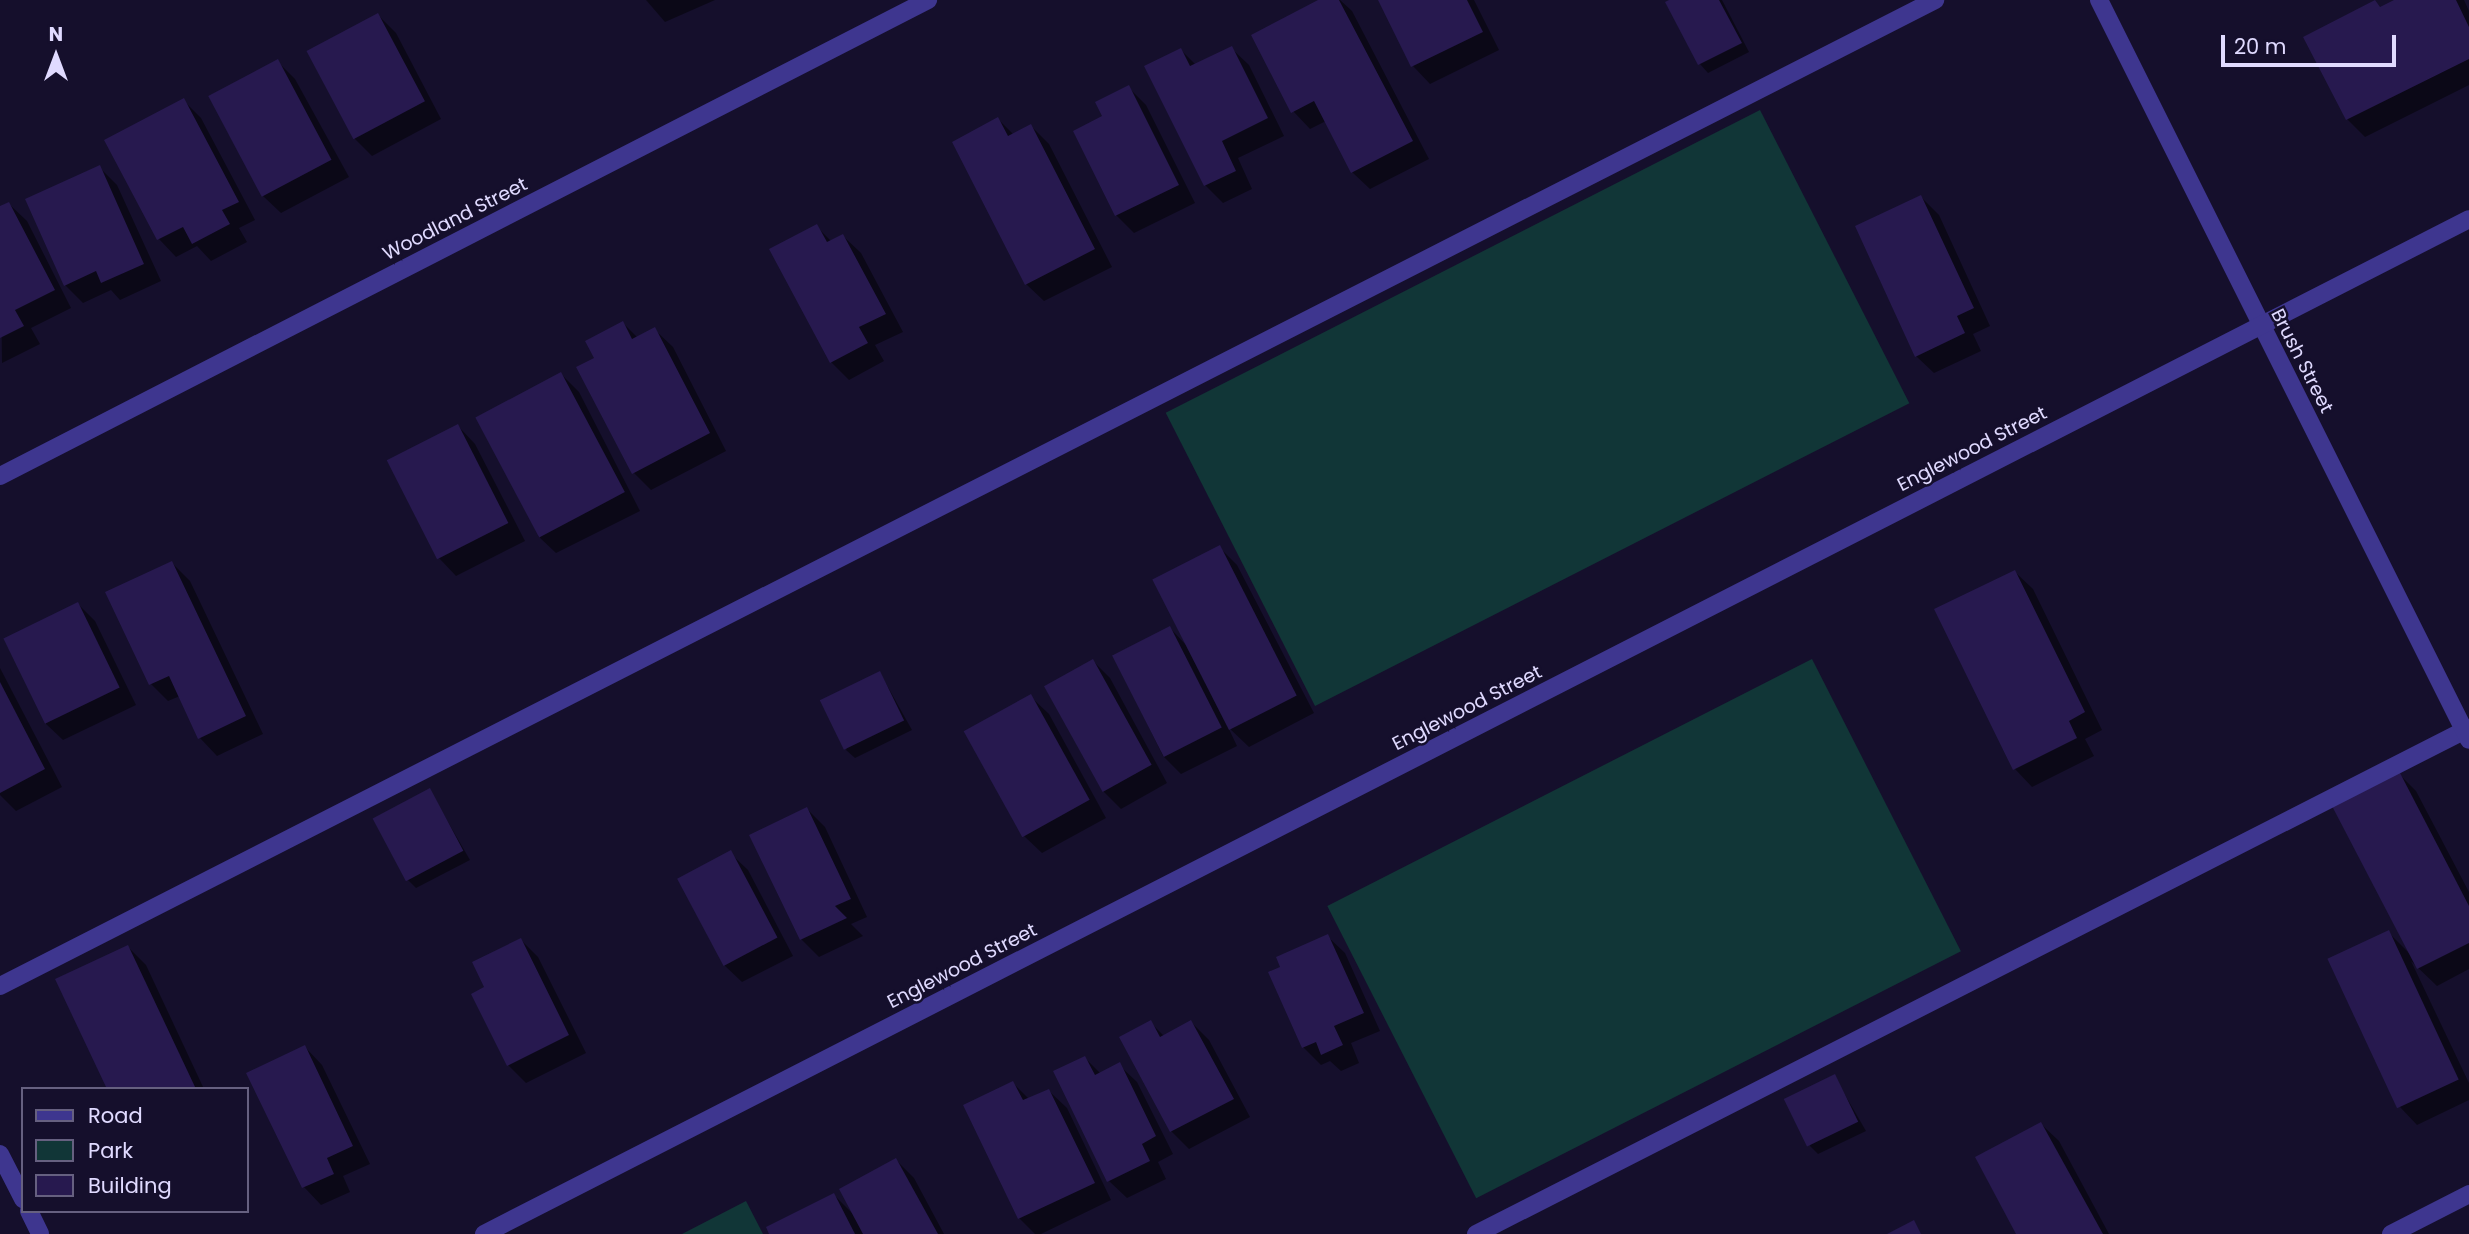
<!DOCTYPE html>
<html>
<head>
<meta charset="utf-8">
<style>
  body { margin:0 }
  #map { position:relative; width:2469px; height:1234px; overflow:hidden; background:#150f2c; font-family:Poppins,sans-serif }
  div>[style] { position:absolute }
  .green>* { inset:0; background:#113637; transform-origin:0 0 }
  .shadow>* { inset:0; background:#0007 }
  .building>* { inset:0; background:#27194f; transform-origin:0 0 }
  .service>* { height:18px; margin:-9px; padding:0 9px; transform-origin:9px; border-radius:9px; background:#3e368f }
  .minor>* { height:18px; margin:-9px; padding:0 9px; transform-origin:9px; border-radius:9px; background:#3e368f }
  .tertiary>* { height:18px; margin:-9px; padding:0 9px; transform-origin:9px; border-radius:9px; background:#3e368f }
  span { translate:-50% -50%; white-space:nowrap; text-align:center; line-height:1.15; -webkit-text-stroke:5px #150f2c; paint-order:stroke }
  .street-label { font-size:19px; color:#e0daff }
  .legend { position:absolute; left:21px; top:1087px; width:228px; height:126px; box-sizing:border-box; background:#150f2c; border:2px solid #666080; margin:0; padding:9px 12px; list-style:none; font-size:21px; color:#e0daff }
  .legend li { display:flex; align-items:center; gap:14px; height:35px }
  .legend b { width:35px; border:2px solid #666080 }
  .north { position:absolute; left:21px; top:21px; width:70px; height:70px; -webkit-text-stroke:5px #150f2c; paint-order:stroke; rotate:0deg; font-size:19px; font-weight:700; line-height:28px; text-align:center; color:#e0daff }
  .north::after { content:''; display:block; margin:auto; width:24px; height:32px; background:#e0daff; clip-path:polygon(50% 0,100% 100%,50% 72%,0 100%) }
  .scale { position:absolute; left:2221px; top:35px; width:175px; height:32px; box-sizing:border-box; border:4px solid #e0daff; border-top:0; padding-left:9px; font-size:21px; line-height:24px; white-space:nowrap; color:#e0daff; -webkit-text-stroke:5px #150f2c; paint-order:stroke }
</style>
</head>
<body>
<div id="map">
  <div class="green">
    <div style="left:1760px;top:110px;width:329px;height:667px;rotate:63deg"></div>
    <div style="left:1812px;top:659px;width:328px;height:544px;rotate:63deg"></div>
    <div style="clip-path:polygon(746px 1201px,763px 1234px,682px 1234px)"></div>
  </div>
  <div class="shadow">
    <div style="clip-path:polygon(646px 0,715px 0,665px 22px)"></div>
    <div style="clip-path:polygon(1322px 0,1340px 0,1352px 11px,1429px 159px,1370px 189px,1352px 172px,1326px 121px,1310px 129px,1293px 111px)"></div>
    <div style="clip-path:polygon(1380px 0,1474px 0,1499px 50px,1430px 84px,1413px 66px)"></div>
    <div style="clip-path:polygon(1673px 0,1722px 0,1749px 52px,1708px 73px,1700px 64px)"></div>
    <div style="clip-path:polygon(2398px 0,2464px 0,2469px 11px,2469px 85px,2365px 137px,2347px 119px)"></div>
    <div style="clip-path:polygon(378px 15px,396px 33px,441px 119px,372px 156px,355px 139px)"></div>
    <div style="clip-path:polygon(1231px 48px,1249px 65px,1284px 136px,1238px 158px,1252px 189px,1223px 203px,1205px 185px,1181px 50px,1196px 65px)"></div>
    <div style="clip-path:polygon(277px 61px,295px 79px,349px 177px,281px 213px,263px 196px)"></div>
    <div style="clip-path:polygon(1129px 88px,1146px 105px,1195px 203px,1134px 233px,1116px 215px,1105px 117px)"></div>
    <div style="clip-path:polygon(183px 100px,201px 118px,255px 220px,239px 228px,247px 242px,211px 261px,197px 246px,176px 257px,159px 239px,106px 140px)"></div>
    <div style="clip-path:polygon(998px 119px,1014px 135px,1031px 126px,1049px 144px,1112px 267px,1044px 301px,1026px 284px)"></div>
    <div style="clip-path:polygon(99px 167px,117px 185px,161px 281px,120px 300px,111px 290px,83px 303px,65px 285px)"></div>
    <div style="clip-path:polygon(1921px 197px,1939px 215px,1990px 326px,1973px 334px,1981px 351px,1934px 373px,1916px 356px)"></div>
    <div style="clip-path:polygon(9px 204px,27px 221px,71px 308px,31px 328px,40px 344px,2px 363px,0 208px)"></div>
    <div style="clip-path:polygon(816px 226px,832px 242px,843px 236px,861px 253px,903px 332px,875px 345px,884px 361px,849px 380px,831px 362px)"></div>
    <div style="clip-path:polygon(623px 323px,638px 338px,655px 330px,673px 347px,726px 451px,651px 490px,634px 473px,597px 358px)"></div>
    <div style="clip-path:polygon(561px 374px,579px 392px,640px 511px,556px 553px,538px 536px)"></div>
    <div style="clip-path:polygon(458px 426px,475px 444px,525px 541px,456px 576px,439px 558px)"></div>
    <div style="clip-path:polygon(1220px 548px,1237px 565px,1314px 713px,1249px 747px,1228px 727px,1237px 746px,1181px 774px,1163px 756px,1113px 655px,1170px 628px,1186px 645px)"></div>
    <div style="clip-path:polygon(172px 563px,190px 581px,263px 734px,217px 756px,200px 738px,180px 696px,168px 701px,151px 684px)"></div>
    <div style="clip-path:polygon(2015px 572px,2033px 589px,2102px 730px,2085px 739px,2094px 756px,2032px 787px,2015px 769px)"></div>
    <div style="clip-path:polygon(78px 604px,95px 621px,136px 705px,63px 740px,45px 723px)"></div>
    <div style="clip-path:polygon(1093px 661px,1110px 678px,1167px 783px,1121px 809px,1103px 791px)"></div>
    <div style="clip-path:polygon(0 668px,62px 787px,16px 811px,0 795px)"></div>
    <div style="clip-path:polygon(880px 673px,912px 730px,855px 758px,846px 750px)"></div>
    <div style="clip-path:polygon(1031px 697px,1049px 714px,1106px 818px,1042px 853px,1024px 836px)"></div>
    <div style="clip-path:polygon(2398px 773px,2416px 791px,2469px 892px,2469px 969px,2437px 986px,2411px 961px,2469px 1083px,2469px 1100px,2417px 1125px,2400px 1107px,2388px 932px,2410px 954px)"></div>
    <div style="clip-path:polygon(430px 791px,470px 860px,416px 888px,407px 879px)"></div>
    <div style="clip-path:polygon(807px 809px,825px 827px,867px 917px,851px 924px,863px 936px,819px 957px,801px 939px)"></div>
    <div style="clip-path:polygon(730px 853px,748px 870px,793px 956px,742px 982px,724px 965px)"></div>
    <div style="clip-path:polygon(1327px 936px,1345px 953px,1380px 1031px,1351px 1043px,1359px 1063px,1341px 1071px,1330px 1061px,1321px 1065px,1303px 1047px)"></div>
    <div style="clip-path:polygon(521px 940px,538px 957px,586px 1053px,526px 1083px,508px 1065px)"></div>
    <div style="clip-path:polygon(128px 947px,146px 965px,204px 1089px,109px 1089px)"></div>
    <div style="clip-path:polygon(1150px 1022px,1165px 1037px,1191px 1022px,1209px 1040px,1250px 1117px,1189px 1149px,1171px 1131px)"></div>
    <div style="clip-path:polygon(305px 1047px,322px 1065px,370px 1164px,343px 1176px,350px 1192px,321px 1205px,304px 1187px,249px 1074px)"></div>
    <div style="clip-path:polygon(1085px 1058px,1101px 1074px,1119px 1065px,1137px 1082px,1173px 1154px,1158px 1162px,1166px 1179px,1127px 1198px,1109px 1181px)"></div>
    <div style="clip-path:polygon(1834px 1076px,1866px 1131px,1818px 1154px,1810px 1146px)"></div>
    <div style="clip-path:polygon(1013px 1083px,1029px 1099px,1049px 1091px,1067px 1108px,1111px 1200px,1041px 1234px,1035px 1234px,1019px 1218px)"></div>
    <div style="clip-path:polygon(2041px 1124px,2059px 1141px,2109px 1234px,2018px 1234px)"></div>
    <div style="clip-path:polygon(896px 1160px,914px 1178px,944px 1234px,771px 1234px,834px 1195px,855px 1216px)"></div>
  </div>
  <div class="building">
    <div style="clip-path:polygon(1318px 0,1339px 0,1413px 141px,1351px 173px,1314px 101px,1291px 113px,1251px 35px)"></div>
    <div style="clip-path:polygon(1378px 0,1467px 0,1483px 32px,1411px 67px)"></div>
    <div style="clip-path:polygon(1669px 0,1719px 0,1742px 43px,1698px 65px,1665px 2px)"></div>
    <div style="clip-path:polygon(2375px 0,2380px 7px,2394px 0,2456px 0,2469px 27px,2469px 59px,2346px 120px,2303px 37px)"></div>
    <div style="left:378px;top:13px;width:100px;height:81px;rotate:62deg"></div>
    <div style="clip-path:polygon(1232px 46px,1268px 118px,1222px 141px,1236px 171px,1204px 186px,1144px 66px,1181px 48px,1190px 66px)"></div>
    <div style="left:278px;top:59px;width:114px;height:79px;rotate:62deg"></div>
    <div style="clip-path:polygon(1129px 85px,1179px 185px,1115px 216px,1073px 131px,1102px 116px,1095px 102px)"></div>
    <div style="clip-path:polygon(184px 98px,239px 202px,222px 210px,230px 224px,192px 244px,183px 227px,157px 240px,104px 140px)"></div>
    <div style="clip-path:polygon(998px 117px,1008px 136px,1031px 124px,1095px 249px,1025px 285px,952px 142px)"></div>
    <div style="clip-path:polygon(100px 165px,144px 264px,101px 283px,96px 271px,64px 286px,25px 199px)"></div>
    <div style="clip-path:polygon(1921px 195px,1974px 308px,1957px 316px,1965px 333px,1915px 357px,1855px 226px)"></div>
    <div style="clip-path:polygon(9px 202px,55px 290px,15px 310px,24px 326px,0 338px,0 206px)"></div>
    <div style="clip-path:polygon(817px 224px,827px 242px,843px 234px,886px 314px,859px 327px,868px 343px,830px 363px,769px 249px)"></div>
    <div style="clip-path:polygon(623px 321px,632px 339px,655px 327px,710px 433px,632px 474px,576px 367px,594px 358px,585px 341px)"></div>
    <div style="left:561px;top:372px;width:136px;height:97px;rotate:62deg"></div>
    <div style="left:458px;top:424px;width:111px;height:80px;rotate:63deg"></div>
    <div style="left:1220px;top:545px;width:169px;height:76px;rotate:63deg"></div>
    <div style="clip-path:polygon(172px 561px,246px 716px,198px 739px,169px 676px,149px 685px,105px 592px)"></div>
    <div style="clip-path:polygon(2015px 570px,2085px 712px,2069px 721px,2077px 738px,2013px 770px,1934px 609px)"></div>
    <div style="left:78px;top:602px;width:95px;height:83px;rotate:64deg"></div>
    <div style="left:1170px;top:626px;width:114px;height:65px;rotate:63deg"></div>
    <div style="left:1093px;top:659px;width:121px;height:56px;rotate:61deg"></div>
    <div style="left:880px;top:671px;width:55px;height:67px;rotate:64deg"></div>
    <div style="clip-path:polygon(0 682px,45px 769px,0 793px)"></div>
    <div style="left:1031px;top:694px;width:121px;height:77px;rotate:61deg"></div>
    <div style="clip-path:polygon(2399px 771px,2469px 906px,2469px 943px,2417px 969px,2332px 806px)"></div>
    <div style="left:430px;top:788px;width:71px;height:65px;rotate:62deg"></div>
    <div style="clip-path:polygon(807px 807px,851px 899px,835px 906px,847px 918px,800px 940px,749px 835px)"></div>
    <div style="left:731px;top:850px;width:99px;height:61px;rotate:62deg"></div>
    <div style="left:2389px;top:930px;width:165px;height:68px;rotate:65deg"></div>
    <div style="clip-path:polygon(1328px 934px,1364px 1013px,1334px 1026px,1343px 1045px,1321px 1055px,1316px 1042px,1302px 1048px,1268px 972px,1280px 967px,1276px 957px)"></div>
    <div style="clip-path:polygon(521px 938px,569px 1035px,507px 1066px,471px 994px,484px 987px,472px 962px)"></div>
    <div style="clip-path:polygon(128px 945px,196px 1089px,107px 1089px,55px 979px)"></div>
    <div style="clip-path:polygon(1151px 1020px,1160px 1037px,1191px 1020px,1234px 1099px,1170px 1132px,1119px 1037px)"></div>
    <div style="clip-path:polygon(305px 1045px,353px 1146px,327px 1158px,334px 1174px,302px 1188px,246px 1073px)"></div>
    <div style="clip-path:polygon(1085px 1056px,1095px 1075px,1120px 1062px,1156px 1136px,1142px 1144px,1150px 1161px,1107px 1182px,1053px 1071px)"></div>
    <div style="left:1835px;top:1074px;width:53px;height:57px;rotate:64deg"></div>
    <div style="clip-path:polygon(1013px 1081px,1023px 1100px,1049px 1089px,1095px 1183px,1018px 1219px,963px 1105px)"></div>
    <div style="clip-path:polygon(2041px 1122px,2103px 1234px,2016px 1234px,1975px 1157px)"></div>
    <div style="clip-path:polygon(896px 1158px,938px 1234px,863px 1234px,839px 1189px)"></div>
    <div style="clip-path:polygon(834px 1193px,855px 1234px,769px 1234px,766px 1227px)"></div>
    <div style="clip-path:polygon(1914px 1220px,1921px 1234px,1887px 1234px)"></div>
  </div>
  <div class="service">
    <div style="left:0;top:986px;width:2172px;rotate:-27deg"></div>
    <div style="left:1476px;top:1234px;width:1114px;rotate:-27deg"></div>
  </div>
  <div class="minor">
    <div style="left:2099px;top:0;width:827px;rotate:63.43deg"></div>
    <div style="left:0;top:476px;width:1043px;rotate:-27.15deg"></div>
    <div style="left:484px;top:1234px;width:2229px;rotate:-27.08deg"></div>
    <div style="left:2391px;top:1234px;width:88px;rotate:-27.1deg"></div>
  </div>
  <div class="tertiary">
    <div style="left:0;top:1154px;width:51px;rotate:62.9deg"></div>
    <div style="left:29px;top:1211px;width:25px;rotate:64deg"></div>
  </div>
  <div class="street-label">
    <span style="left:455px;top:219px;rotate:-27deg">Woodland Street</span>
    <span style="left:2302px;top:361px;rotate:63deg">Brush Street</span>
    <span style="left:1972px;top:449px;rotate:-27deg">Englewood Street</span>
    <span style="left:1467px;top:708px;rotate:-27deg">Englewood Street</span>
    <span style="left:962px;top:966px;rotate:-27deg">Englewood Street</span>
  </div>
  <ul class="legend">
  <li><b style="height:9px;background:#3e368f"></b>Road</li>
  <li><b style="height:19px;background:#113637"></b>Park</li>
  <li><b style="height:19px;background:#27194f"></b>Building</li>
  </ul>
  <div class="north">N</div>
  <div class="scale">20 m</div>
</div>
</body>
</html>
